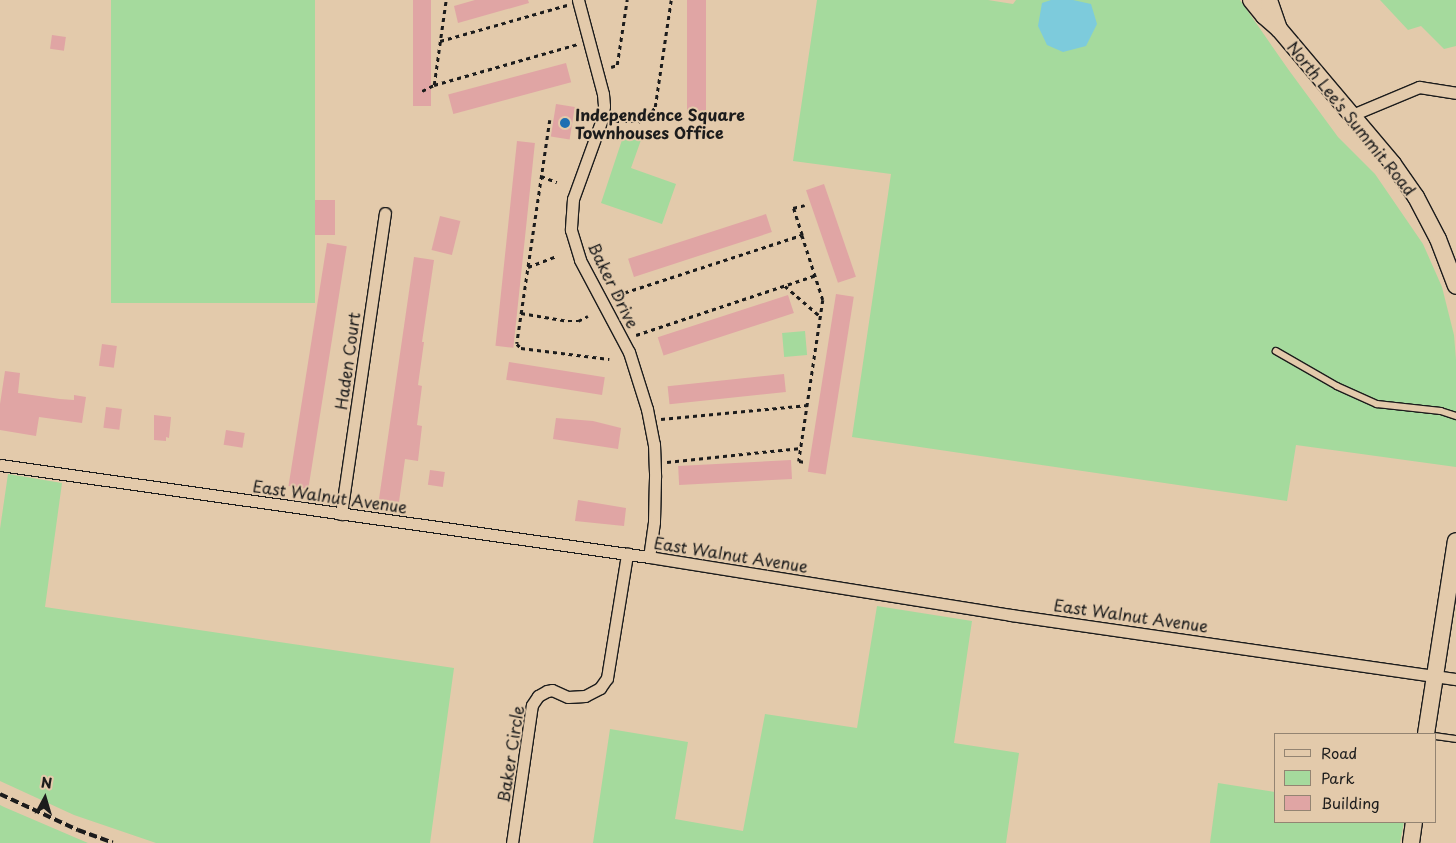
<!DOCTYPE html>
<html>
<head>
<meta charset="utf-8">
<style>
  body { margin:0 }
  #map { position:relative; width:1456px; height:843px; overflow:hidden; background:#e3caab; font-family:"Playpen Sans",sans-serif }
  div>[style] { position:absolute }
  .green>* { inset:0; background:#a5da9d; transform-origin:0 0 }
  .water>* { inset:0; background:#7dcbdc }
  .building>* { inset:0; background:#e0a5a4; transform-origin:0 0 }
  .path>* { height:2.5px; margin-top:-1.25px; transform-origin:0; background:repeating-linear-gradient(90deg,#1c1c1c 0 4px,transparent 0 8px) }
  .roads { filter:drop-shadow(1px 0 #1c1c1c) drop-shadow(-1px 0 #1c1c1c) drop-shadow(0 1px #1c1c1c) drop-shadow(0 -1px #1c1c1c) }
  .lane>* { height:5.5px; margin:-2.75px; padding:0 2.75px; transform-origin:2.75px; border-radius:2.75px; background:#e3caab }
  .street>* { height:11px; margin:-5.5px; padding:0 5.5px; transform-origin:5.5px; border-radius:5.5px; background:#e3caab }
  .secondary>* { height:16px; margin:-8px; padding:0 8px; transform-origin:8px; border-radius:8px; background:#e3caab }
  .rail>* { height:4px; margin-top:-2px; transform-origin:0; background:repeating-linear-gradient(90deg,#1c1c1c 0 8px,transparent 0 12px) }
  .dots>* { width:14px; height:14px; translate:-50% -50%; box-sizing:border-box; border:2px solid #e3caab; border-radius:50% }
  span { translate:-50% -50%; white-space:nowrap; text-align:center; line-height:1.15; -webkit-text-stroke:4px #e3caab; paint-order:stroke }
  .poi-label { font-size:16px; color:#1c1c1c; font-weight:700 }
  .left { translate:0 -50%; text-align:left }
  .street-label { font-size:16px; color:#1c1c1c }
  .legend { position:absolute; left:1274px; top:733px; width:162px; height:90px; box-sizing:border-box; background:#e3caab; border:1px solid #938472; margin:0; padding:6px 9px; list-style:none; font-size:15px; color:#1c1c1c }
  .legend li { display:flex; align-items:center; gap:10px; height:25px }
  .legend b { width:25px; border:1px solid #938472 }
  .north { position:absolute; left:20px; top:773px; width:50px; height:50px; -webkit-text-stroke:4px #e3caab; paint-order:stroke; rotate:6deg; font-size:14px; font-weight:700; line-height:20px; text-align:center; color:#1c1c1c }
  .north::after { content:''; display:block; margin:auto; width:18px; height:22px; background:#1c1c1c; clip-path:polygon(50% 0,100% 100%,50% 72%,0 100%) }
</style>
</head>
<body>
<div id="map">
  <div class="green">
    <div style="left:111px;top:0;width:204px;height:303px"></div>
    <div style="clip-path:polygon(817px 0,988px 0,1013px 4px,1016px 0,1240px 0,1288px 69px,1338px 137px,1375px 174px,1423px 244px,1442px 287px,1454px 335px,1456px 360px,1456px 467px,1296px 445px,1287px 501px,852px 437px,891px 174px,793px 161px)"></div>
    <div style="clip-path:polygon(1380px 0,1456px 0,1456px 46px,1444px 49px,1421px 26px,1408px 30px)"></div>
    <div style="clip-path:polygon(624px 134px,641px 140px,631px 168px,676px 184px,662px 224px,601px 203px)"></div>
    <div style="left:805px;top:331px;width:24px;height:23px;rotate:85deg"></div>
    <div style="clip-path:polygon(8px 474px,62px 483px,45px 607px,454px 668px,430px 843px,156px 843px,74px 815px,0 781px,0 529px)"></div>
    <div style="clip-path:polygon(877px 606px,972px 621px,954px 743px,1019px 753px,1006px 843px,593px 843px,610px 729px,688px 742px,675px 819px,743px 831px,765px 714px,857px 728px)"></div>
    <div style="clip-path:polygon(1218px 783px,1275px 792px,1275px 822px,1404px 822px,1400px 843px,1210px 843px)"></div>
    <div style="clip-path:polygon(0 805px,4px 807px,88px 843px,0 843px)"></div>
  </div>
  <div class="water">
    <div style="clip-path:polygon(1051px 0,1073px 0,1091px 4px,1097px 24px,1086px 46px,1063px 52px,1047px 45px,1038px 26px,1042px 3px)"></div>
  </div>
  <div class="building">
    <div style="left:413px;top:0;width:18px;height:106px"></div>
    <div style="clip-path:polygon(475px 0,528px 0,529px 3px,458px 23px,454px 6px)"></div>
    <div style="left:687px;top:0;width:19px;height:115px"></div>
    <div style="left:52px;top:35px;width:14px;height:14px;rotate:8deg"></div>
    <div style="left:566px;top:63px;width:20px;height:122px;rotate:75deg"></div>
    <div style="left:556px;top:104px;width:19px;height:33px;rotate:9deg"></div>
    <div style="left:517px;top:141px;width:18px;height:206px;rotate:6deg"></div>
    <div style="left:824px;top:184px;width:98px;height:19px;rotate:71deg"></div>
    <div style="left:315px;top:200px;width:20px;height:35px"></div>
    <div style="left:766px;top:214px;width:19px;height:145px;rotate:72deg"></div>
    <div style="left:440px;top:216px;width:21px;height:35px;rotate:14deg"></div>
    <div style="left:327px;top:243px;width:20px;height:246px;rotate:9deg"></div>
    <div style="clip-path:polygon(414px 257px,434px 260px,422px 342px,424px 342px,418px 385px,422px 386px,417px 425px,422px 426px,418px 461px,405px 459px,399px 502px,379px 499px)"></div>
    <div style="left:836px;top:294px;width:18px;height:180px;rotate:9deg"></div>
    <div style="left:788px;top:295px;width:19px;height:137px;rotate:72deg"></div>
    <div style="left:102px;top:344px;width:15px;height:22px;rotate:8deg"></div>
    <div style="left:509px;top:362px;width:97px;height:18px;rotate:9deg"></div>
    <div style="clip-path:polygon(5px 371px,20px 373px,18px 393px,60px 399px,74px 400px,74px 395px,86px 397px,82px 423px,39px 417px,36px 436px,0 430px,0 404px)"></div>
    <div style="left:784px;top:374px;width:18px;height:117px;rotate:84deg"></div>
    <div style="left:106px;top:407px;width:16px;height:21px;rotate:7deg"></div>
    <div style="clip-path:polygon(154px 415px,171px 417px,169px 438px,166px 437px,166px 441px,154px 440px)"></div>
    <div style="clip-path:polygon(556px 418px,593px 421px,621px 428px,618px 449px,553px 439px)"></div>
    <div style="left:226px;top:430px;width:19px;height:15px;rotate:9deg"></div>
    <div style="left:791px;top:460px;width:19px;height:113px;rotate:87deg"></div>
    <div style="left:430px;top:470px;width:15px;height:15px;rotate:8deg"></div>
    <div style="clip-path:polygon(578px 500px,626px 508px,624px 526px,575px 521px)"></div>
  </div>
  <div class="path">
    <div style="left:440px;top:41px;width:132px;rotate:-15.8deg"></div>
    <div style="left:611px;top:67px;width:6px;rotate:-18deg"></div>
    <div style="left:617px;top:65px;width:66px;rotate:-81.3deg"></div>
    <div style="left:434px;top:85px;width:86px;rotate:-82deg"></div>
    <div style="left:422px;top:91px;width:13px;rotate:-27deg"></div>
    <div style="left:434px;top:85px;width:150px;rotate:-15.9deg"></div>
    <div style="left:550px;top:120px;width:226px;rotate:98.4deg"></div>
    <div style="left:517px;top:344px;width:6px;rotate:45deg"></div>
    <div style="left:521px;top:348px;width:89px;rotate:7.1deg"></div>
    <div style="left:615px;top:122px;width:23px"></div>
    <div style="left:638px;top:122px;width:10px;rotate:-24deg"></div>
    <div style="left:647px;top:118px;width:14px;rotate:-54deg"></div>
    <div style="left:655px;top:107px;width:108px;rotate:-81.5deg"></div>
    <div style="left:541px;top:176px;width:17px;rotate:21deg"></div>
    <div style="left:802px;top:235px;width:68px;rotate:72.1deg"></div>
    <div style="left:823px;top:300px;width:163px;rotate:98.5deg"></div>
    <div style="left:799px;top:461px;width:6px;rotate:9deg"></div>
    <div style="left:528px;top:267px;width:31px;rotate:-21deg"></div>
    <div style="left:785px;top:286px;width:48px;rotate:40.7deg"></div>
    <div style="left:617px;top:295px;width:194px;rotate:-18deg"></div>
    <div style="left:802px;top:235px;width:28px;rotate:-108deg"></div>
    <div style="left:793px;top:208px;width:12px;rotate:-14deg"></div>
    <div style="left:521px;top:313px;width:48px;rotate:9.7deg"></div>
    <div style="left:568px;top:321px;width:10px"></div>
    <div style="left:578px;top:321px;width:11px;rotate:-27deg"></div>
    <div style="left:636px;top:335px;width:190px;rotate:-18.4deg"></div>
    <div style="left:661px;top:419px;width:148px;rotate:-5.4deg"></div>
    <div style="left:667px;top:462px;width:135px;rotate:-6deg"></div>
  </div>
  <div class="roads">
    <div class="lane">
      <div style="left:1276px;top:351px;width:70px;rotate:29.8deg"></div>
      <div style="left:1337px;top:386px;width:44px;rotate:24.2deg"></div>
      <div style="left:1377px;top:404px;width:64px;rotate:6.2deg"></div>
      <div style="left:1441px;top:411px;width:16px;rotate:18deg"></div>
      <div style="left:1435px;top:736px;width:21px;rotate:8deg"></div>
    </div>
    <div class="street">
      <div style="left:578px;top:0;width:97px;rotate:75.1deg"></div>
      <div style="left:603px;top:94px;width:12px;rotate:85deg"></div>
      <div style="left:604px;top:106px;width:13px;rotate:99deg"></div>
      <div style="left:602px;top:119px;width:85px;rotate:109.9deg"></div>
      <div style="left:573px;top:199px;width:31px;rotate:94deg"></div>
      <div style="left:571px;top:230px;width:31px;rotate:73deg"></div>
      <div style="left:580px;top:260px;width:104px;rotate:62deg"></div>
      <div style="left:629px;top:352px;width:60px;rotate:72.5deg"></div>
      <div style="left:647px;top:409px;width:36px;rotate:79deg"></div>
      <div style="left:654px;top:444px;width:33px;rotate:88deg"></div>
      <div style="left:655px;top:477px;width:45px;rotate:91.3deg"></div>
      <div style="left:654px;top:522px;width:35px;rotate:98deg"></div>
      <div style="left:1352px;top:115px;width:73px;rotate:-22.7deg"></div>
      <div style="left:1419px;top:87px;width:37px;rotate:9deg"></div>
      <div style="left:0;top:465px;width:655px;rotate:8.07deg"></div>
      <div style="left:649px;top:557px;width:367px;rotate:9.1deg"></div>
      <div style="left:1011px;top:615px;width:450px;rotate:8.2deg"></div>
      <div style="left:341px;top:514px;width:304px;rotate:-81.7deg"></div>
      <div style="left:512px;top:843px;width:139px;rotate:-81.8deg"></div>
      <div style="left:532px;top:705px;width:11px;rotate:-56deg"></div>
      <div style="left:538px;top:696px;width:10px;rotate:-29deg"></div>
      <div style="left:547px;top:691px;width:5px;rotate:-11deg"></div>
      <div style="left:552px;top:690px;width:17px;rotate:24deg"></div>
      <div style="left:568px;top:697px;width:17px;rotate:-3deg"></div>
      <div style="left:585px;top:696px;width:17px;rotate:-28deg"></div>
      <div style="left:600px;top:688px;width:12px;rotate:-55deg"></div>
      <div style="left:607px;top:678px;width:126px;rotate:-80.8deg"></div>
    </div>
    <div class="secondary">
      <div style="left:1251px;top:0;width:21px;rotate:51deg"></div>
      <div style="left:1264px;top:16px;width:20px;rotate:41deg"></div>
      <div style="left:1279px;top:29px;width:177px;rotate:49.8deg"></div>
      <div style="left:1393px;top:164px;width:40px;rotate:55.1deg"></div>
      <div style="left:1416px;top:197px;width:47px;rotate:62.4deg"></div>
      <div style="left:1438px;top:239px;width:50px;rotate:69deg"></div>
      <div style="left:1269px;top:0;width:31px;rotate:71deg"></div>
      <div style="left:1426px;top:734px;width:195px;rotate:-81.2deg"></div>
      <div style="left:1411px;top:843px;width:21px;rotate:-82deg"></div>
    </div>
  </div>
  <div class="rail">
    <div style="left:0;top:794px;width:86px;rotate:24.8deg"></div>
    <div style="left:78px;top:830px;width:37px;rotate:20deg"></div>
  </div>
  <div class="dots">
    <div style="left:565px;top:123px;background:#1f6fb2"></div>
  </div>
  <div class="poi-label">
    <span class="left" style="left:575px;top:123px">Independence Square<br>Townhouses Office</span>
  </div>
  <div class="street-label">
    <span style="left:1352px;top:118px;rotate:51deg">North Lee's Summit Road</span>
    <span style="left:614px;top:285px;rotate:64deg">Baker Drive</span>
    <span style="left:347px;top:361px;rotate:-82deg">Haden Court</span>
    <span style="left:330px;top:496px;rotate:8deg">East Walnut Avenue</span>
    <span style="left:731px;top:554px;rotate:9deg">East Walnut Avenue</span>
    <span style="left:1131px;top:615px;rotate:8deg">East Walnut Avenue</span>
    <span style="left:510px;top:754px;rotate:-81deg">Baker Circle</span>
  </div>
  <ul class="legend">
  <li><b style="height:6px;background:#e3caab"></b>Road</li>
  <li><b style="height:14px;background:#a5da9d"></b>Park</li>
  <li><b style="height:14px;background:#e0a5a4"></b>Building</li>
  </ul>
  <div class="north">N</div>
</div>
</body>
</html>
